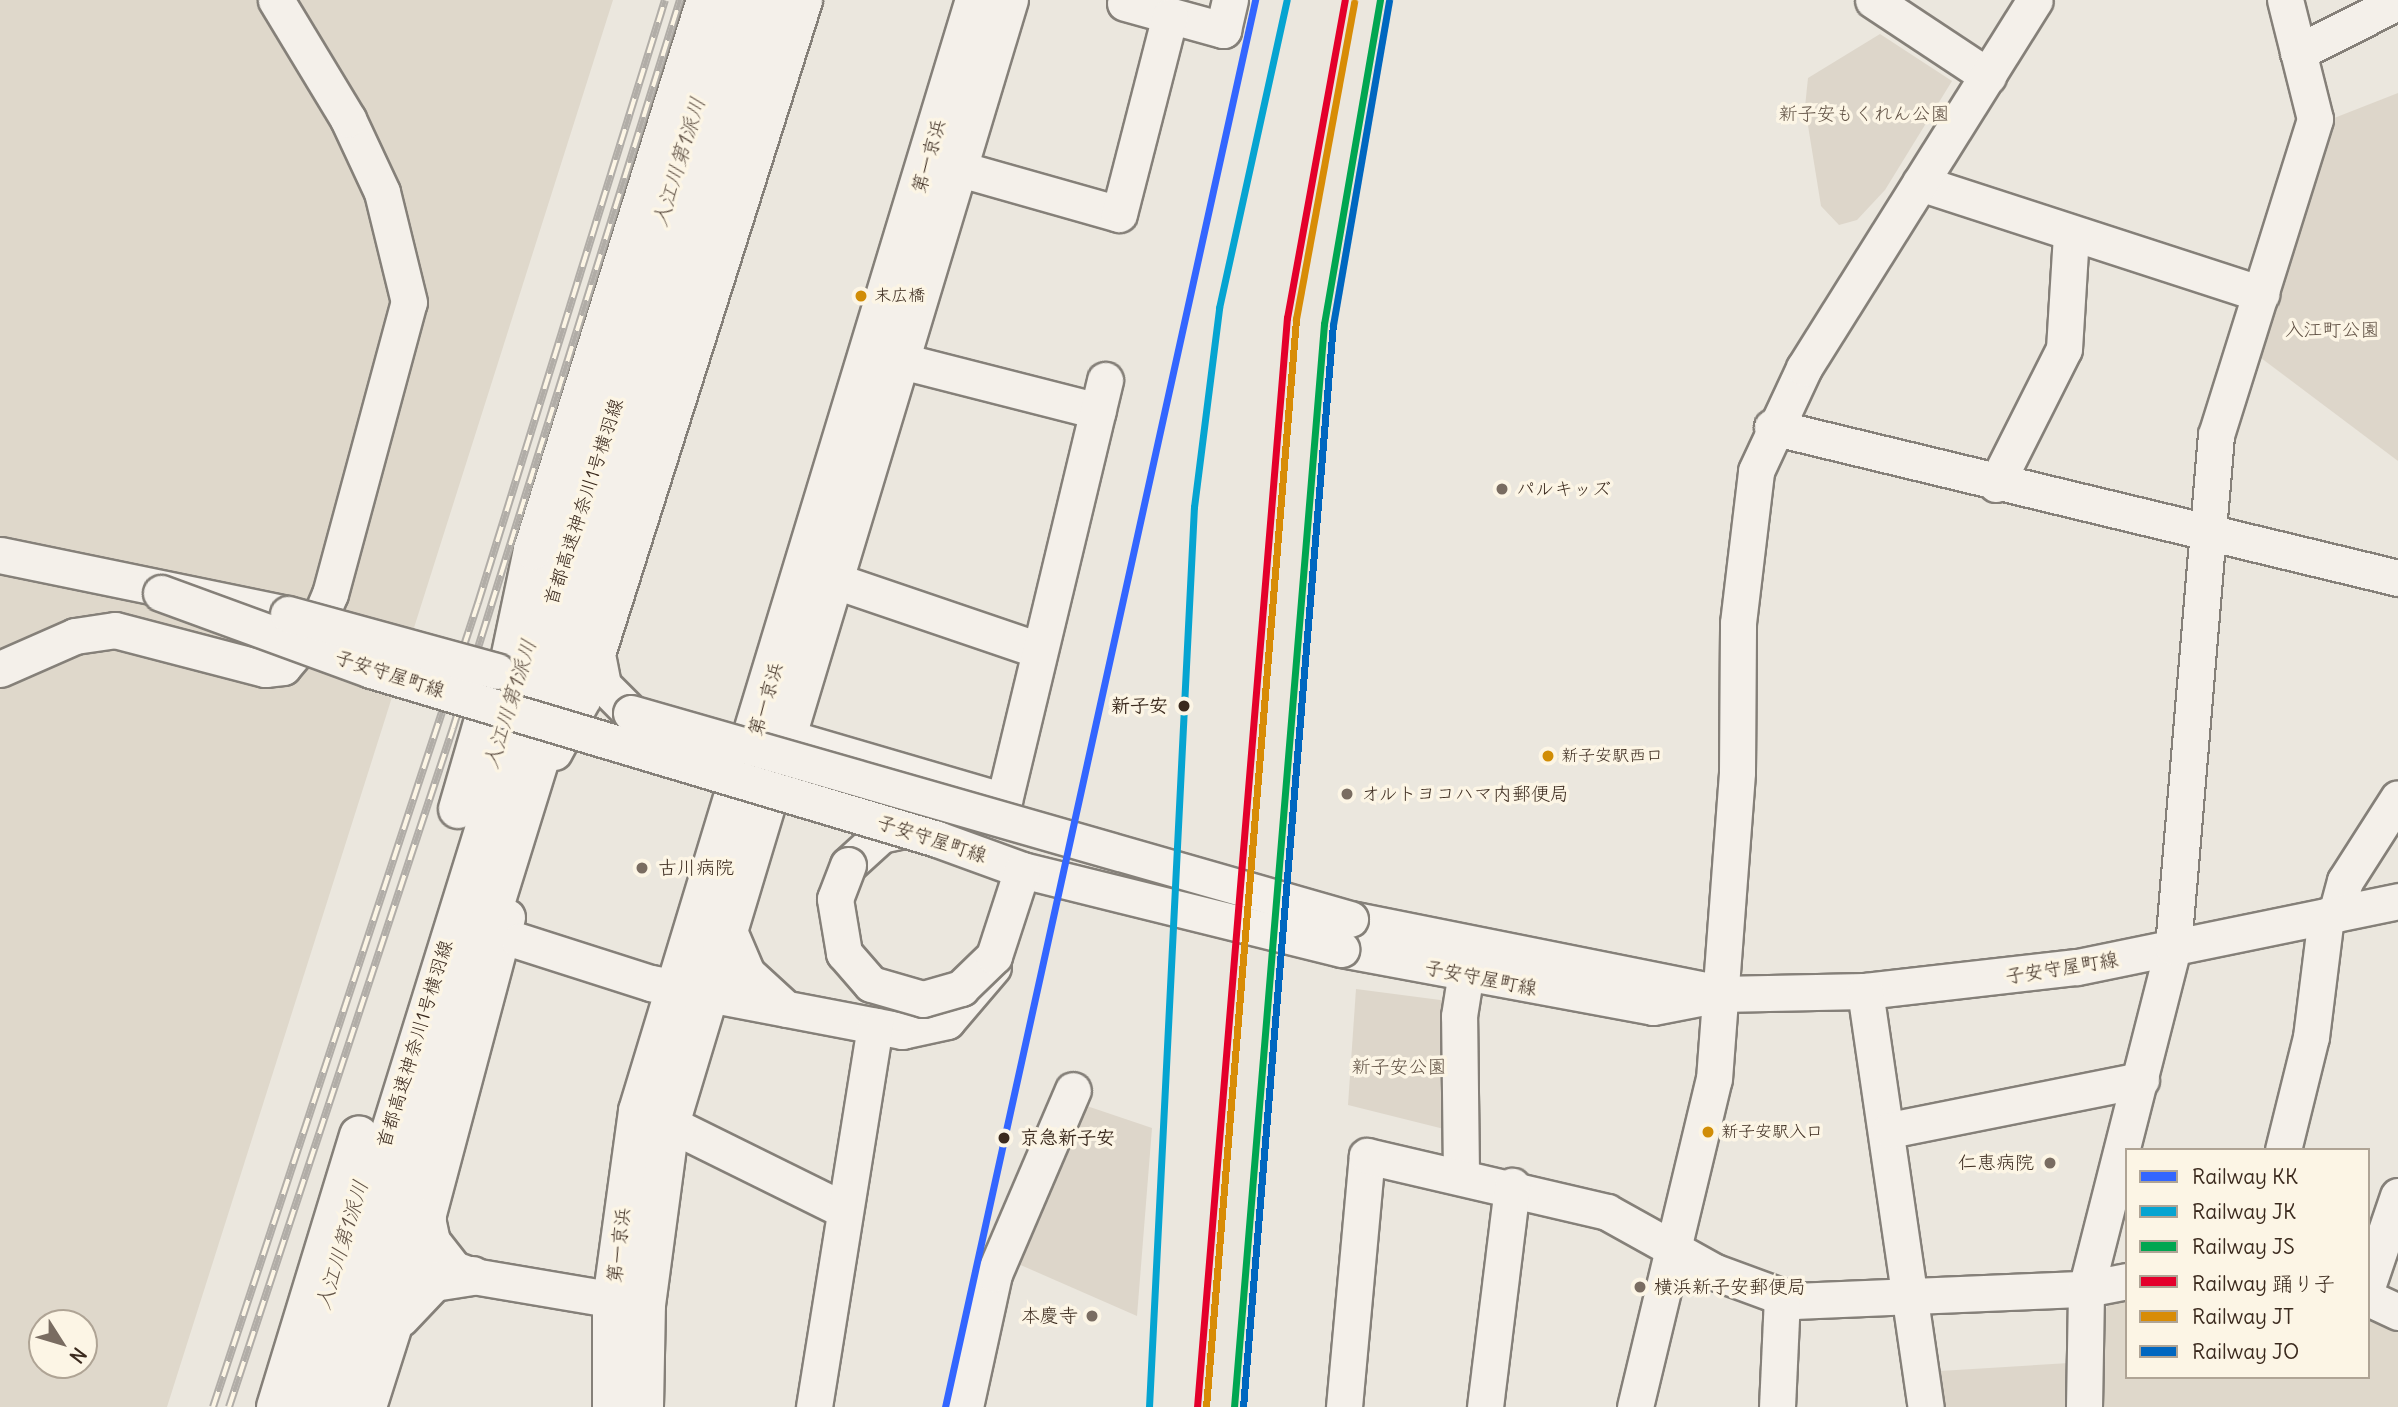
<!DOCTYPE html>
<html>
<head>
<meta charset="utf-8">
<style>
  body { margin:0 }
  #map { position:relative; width:2398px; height:1407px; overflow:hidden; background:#ebe7de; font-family:Delius,"Klee One",sans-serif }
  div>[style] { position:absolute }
  .built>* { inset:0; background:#dfd8cb }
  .green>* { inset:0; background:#ddd6ca }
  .roads { filter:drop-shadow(2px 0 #858079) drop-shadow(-2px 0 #858079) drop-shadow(0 2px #858079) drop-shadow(0 -2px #858079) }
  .minor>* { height:35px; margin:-17.5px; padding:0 17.5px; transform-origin:17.5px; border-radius:17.5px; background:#f4f0ea }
  .highway>* { height:38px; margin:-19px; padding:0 19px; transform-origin:19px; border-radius:19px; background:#f4f0ea }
  .rail>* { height:8px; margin-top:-4px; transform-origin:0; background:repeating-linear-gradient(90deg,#fcf5e5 0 16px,#b1ada7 0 32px); box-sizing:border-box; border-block:2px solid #b1ada7 }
  .bridges { filter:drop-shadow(2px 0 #858079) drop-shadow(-2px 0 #858079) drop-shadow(0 2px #858079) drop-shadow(0 -2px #858079) }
  .minor-bridge>* { height:35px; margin:-17.5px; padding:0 17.5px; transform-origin:17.5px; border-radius:17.5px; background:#f4f0ea }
  .rail-1>* { height:7px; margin:-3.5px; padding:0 3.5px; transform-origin:3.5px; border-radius:3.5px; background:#36f }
  .rail-2>* { height:7px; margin:-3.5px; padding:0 3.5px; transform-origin:3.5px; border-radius:3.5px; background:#06a4d1 }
  .rail-3>* { height:7px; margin:-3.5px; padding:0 3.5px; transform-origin:3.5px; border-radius:3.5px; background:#00a651 }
  .rail-4>* { height:7px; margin:-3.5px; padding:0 3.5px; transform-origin:3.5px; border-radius:3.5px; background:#e4002b }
  .rail-5>* { height:7px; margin:-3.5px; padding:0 3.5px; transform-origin:3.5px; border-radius:3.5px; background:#d88c06 }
  .rail-6>* { height:7px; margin:-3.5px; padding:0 3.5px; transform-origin:3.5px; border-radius:3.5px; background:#0067c0 }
  .dots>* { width:19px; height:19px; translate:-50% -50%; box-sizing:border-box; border:4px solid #fcf5e5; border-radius:50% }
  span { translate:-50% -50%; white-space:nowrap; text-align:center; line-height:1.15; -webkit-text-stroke:7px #fcf5e5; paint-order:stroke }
  .bus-label { font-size:17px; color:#3b2a1e }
  .left { translate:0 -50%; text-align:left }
  .park-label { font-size:19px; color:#615245 }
  .street-label { font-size:19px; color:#3b2a1e }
  .poi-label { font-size:19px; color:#3b2a1e }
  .right { translate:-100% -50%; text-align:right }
  .stop-label { font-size:19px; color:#3b2a1e; font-weight:700 }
  .water-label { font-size:21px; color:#625346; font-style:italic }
  .legend { position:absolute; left:2125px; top:1148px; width:245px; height:231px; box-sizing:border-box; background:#fcf5e5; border:2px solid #afa495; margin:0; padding:9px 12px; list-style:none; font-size:21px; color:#3b2a1e }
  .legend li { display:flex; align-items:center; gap:14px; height:35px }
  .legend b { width:35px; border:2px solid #afa495 }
  .north { position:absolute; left:28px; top:1309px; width:70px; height:70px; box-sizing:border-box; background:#fcf5e5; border:2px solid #afa495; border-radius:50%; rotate:127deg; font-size:19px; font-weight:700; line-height:28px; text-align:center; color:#3b2a1e }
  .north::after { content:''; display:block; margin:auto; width:24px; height:32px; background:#796c61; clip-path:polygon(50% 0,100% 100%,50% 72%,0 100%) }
</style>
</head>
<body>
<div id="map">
  <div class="built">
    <div style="clip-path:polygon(evenodd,0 0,613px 0,167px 1407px,0 1407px,0 0,42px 1323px,84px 1323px,84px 1365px,42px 1365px,42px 1323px)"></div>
    <div style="clip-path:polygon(2127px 1294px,2127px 1377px,2368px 1377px,2368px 1307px,2398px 1320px,2398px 1407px,2100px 1407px,2103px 1313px,2114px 1297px)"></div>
  </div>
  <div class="green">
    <div style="clip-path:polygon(1880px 34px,1952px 81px,1885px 190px,1857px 220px,1839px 225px,1821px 206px,1805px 107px,1808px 78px)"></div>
    <div style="clip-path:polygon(2398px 93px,2398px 461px,2257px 355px,2324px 122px)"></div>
    <div style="clip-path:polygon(1356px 989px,1448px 1001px,1448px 1130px,1348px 1105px)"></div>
    <div style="clip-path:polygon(1078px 1103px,1152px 1128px,1137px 1316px,1016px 1263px)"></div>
    <div style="clip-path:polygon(2069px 1363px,2066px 1407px,1945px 1407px,1940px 1371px)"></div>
  </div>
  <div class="roads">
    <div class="minor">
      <div style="left:1873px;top:0;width:138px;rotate:33.5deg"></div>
      <div style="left:1125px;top:3px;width:102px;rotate:15.4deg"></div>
      <div style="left:1223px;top:30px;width:31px;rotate:-77deg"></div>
      <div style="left:2298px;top:52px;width:112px;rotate:-26.6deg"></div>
      <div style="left:932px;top:161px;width:194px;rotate:15.8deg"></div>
      <div style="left:1119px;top:214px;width:204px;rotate:-75.6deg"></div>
      <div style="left:1920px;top:183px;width:359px;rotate:18deg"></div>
      <div style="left:902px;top:361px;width:202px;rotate:14.3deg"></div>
      <div style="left:1772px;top:427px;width:644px;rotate:13.56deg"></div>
      <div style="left:1996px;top:484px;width:151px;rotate:-63.3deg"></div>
      <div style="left:2064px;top:349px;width:114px;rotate:-86.5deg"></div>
      <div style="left:0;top:555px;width:294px;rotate:11.6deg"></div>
      <div style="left:836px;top:581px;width:214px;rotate:18.8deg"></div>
      <div style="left:597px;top:654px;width:32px;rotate:79deg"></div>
      <div style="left:603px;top:685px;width:40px;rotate:45deg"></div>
      <div style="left:0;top:669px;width:82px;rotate:-23.7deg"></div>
      <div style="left:75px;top:636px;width:40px;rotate:-8.5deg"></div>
      <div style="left:115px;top:630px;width:155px;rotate:14.6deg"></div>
      <div style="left:265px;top:669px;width:18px;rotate:-6deg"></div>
      <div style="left:283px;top:667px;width:50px;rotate:-49.9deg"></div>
      <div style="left:315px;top:629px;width:38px;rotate:-67deg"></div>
      <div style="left:330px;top:594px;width:302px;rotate:-74.9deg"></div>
      <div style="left:409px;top:302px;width:113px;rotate:-103.8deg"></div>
      <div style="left:382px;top:192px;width:81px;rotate:-115deg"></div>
      <div style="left:348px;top:119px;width:139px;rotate:-121.2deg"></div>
      <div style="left:789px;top:738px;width:224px;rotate:16.3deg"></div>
      <div style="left:1004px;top:801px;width:433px;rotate:-76.5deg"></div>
      <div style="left:554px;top:752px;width:61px;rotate:-61.8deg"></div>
      <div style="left:583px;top:698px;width:732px;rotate:-72.43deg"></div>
      <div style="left:848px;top:865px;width:45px;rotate:-42.3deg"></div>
      <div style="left:881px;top:835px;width:39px;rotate:-12deg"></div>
      <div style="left:2336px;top:914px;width:34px;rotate:-75deg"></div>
      <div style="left:2345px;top:881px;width:98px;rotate:-57.4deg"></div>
      <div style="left:507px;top:917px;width:311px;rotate:104.9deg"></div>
      <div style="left:427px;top:1218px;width:24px;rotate:78deg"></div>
      <div style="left:432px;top:1241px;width:36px;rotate:52deg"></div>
      <div style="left:454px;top:1269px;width:20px;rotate:20deg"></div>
      <div style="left:473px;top:1276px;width:168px;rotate:9.6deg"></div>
      <div style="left:1350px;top:919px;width:367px;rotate:11.3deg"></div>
      <div style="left:729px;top:931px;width:46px;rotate:66.8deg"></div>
      <div style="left:747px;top:973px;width:53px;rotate:42.7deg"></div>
      <div style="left:519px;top:941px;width:139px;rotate:17.7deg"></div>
      <div style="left:651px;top:983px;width:256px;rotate:10.8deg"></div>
      <div style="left:902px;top:1031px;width:46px;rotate:-12.5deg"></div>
      <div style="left:947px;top:1021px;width:71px;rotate:-49.6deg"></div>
      <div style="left:1341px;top:949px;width:317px;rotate:10.5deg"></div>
      <div style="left:1653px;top:1007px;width:68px;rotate:-11deg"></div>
      <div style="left:1720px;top:994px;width:145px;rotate:-1.2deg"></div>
      <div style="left:1865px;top:991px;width:213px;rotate:-6.5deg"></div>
      <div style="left:2077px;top:967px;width:328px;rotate:-11.6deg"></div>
      <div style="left:1865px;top:991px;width:420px;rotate:81.7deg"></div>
      <div style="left:670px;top:1124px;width:194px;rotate:26.3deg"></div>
      <div style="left:1890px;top:1130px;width:256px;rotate:-11.3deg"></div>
      <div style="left:2283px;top:1150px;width:116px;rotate:-76.1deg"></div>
      <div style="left:2311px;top:1037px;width:122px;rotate:-82.9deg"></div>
      <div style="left:1461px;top:1173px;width:157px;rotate:-90.7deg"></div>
      <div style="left:1459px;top:1016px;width:39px;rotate:-81deg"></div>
      <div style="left:2368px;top:1284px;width:93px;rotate:-71.2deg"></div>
      <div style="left:2368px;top:1298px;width:33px;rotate:25deg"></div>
      <div style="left:814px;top:1407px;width:386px;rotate:-80.9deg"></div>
      <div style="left:965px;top:1407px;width:136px;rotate:-77.7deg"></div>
      <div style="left:994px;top:1274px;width:200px;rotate:-66.8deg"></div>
      <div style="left:1344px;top:1407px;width:252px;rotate:-84.8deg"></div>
      <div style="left:1367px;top:1156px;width:246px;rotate:13.1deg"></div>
      <div style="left:1607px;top:1212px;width:124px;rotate:29.1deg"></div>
      <div style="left:1715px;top:1272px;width:84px;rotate:20.2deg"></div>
      <div style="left:1794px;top:1301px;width:292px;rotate:-2.4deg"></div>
      <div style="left:2086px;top:1289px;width:42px;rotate:-11deg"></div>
      <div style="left:1485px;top:1407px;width:223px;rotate:-83deg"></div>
      <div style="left:1635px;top:1407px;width:337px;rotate:-76.5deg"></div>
      <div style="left:1714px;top:1079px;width:308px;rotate:-85.7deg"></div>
      <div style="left:1737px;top:772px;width:149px;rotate:-89.6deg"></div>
      <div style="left:1738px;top:623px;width:153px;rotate:-83.2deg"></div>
      <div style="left:1756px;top:471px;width:114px;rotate:-65deg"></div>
      <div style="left:1804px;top:368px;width:434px;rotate:-57.9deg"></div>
      <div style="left:1777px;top:1407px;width:110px;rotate:-87.4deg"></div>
      <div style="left:2084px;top:1407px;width:118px;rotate:-89deg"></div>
      <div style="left:2086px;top:1289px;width:353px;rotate:-75.7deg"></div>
      <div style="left:2173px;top:947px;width:514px;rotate:-85.2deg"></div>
      <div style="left:2216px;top:435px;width:331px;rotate:-72.6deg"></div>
      <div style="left:2315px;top:119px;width:123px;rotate:-104.1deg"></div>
    </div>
    <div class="highway">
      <div style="left:505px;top:683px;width:136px;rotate:-78.1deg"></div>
      <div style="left:533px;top:550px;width:577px;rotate:-72.54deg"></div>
      <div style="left:458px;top:809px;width:107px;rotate:-73.8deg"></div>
      <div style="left:400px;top:1318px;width:50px;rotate:-46.6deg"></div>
      <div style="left:434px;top:1282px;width:39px;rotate:-9deg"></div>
      <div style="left:276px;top:1407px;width:284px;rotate:-73deg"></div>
      <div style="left:305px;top:1407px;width:1473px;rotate:-72.75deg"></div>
      <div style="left:339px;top:1407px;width:1473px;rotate:-72.78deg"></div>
      <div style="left:367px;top:1407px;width:198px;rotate:-72.4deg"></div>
      <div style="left:612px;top:1407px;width:106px;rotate:-90deg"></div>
      <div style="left:612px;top:1301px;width:192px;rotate:-82.2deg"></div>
      <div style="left:638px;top:1111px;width:1161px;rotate:-73.13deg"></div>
      <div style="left:644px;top:1407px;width:102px;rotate:-88.9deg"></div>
      <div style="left:646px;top:1305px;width:183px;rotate:-82.4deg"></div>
      <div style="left:670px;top:1124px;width:1174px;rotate:-73.22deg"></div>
    </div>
  </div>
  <div class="rail">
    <div style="left:213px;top:1407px;width:847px;rotate:-71.76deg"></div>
    <div style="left:478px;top:603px;width:631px;rotate:-72.77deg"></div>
    <div style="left:229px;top:1407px;width:715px;rotate:-71.74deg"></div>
    <div style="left:453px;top:728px;width:763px;rotate:-72.68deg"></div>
  </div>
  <div class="bridges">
    <div class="minor-bridge">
      <div style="left:161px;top:593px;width:224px;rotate:20.1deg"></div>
      <div style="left:371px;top:670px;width:591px;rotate:16.62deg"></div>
      <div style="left:937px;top:839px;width:90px;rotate:20deg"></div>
      <div style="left:1022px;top:870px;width:329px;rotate:13.9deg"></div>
      <div style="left:288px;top:614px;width:216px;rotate:15.3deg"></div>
      <div style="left:631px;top:713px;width:748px;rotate:15.99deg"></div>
      <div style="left:848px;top:865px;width:36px;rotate:111deg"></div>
      <div style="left:835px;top:899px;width:55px;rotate:80.5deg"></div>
      <div style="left:844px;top:953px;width:41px;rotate:48.9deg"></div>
      <div style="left:871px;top:984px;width:54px;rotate:16.1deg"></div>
      <div style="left:923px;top:999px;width:40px;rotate:-16deg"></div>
      <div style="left:961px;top:988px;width:46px;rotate:-44.1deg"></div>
      <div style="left:994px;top:956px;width:90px;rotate:-72deg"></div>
    </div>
  </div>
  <div class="rail-1">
    <div style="left:945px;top:1407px;width:1441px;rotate:-77.57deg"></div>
  </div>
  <div class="rail-2">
    <div style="left:1149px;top:1407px;width:901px;rotate:-87.14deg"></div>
    <div style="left:1194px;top:507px;width:201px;rotate:-82.8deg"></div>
    <div style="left:1219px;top:308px;width:315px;rotate:-77.6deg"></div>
  </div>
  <div class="rail-3">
    <div style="left:1234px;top:1407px;width:1087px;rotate:-85.25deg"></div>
    <div style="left:1324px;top:324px;width:329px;rotate:-80.2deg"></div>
  </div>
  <div class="rail-4">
    <div style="left:1197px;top:1407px;width:1093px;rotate:-85.28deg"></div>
    <div style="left:1287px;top:318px;width:323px;rotate:-79.7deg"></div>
  </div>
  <div class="rail-5">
    <div style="left:1206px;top:1407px;width:1092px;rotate:-85.27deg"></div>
    <div style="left:1296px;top:319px;width:322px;rotate:-79.6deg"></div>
  </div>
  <div class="rail-6">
    <div style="left:1243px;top:1407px;width:1086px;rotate:-85.25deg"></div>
    <div style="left:1333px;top:325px;width:329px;rotate:-80.2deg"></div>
  </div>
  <div class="dots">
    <div style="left:861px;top:296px;background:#d18d06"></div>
    <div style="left:1502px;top:489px;background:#796c61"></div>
    <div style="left:1184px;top:706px;background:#3b2a1e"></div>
    <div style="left:1548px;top:756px;background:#d18d06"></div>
    <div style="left:1347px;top:794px;background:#796c61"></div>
    <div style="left:642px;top:868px;background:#796c61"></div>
    <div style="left:1708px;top:1132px;background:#d18d06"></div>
    <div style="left:1004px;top:1138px;background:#3b2a1e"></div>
    <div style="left:2050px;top:1163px;background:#796c61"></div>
    <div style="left:1640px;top:1287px;background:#796c61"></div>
    <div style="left:1092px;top:1316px;background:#796c61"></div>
  </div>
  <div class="bus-label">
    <span class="left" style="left:874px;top:296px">末広橋</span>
    <span class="left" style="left:1561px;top:756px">新子安駅西口</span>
    <span class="left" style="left:1721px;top:1132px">新子安駅入口</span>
  </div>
  <div class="park-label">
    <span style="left:1864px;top:114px">新子安もくれん公園</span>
    <span style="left:2332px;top:330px">入江町公園</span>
    <span style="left:1399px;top:1067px">新子安公園</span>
  </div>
  <div class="street-label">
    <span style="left:929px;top:156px;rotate:-74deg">第一京浜</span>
    <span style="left:584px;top:502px;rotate:-72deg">首都高速神奈川1号横羽線</span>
    <span style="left:390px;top:674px;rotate:18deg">子安守屋町線</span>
    <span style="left:766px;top:699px;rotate:-73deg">第一京浜</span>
    <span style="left:932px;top:839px;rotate:18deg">子安守屋町線</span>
    <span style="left:2062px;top:968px;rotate:-9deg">子安守屋町線</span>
    <span style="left:1481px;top:978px;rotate:11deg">子安守屋町線</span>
    <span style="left:415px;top:1044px;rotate:-73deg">首都高速神奈川1号横羽線</span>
    <span style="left:619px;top:1245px;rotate:-83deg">第一京浜</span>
  </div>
  <div class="poi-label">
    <span class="left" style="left:1516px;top:489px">パルキッズ</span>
    <span class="left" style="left:1361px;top:794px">オルトヨコハマ内郵便局</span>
    <span class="left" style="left:658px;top:868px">古川病院</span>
    <span class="right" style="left:2034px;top:1163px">仁恵病院</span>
    <span class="left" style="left:1654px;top:1287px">横浜新子安郵便局</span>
    <span class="right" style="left:1078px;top:1316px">本慶寺</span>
  </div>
  <div class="stop-label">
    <span class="right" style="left:1168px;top:706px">新子安</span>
    <span class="left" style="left:1020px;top:1138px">京急新子安</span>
  </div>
  <div class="water-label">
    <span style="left:679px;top:162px;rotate:-73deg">入江川第1派川</span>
    <span style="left:510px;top:704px;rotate:-73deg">入江川第1派川</span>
    <span style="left:342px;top:1245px;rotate:-73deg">入江川第1派川</span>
  </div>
  <ul class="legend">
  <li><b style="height:9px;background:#36f"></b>Railway KK</li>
  <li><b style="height:9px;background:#06a4d1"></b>Railway JK</li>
  <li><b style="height:9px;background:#00a651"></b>Railway JS</li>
  <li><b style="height:9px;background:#e4002b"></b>Railway 踊り子</li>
  <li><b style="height:9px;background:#d88c06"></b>Railway JT</li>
  <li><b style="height:9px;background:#0067c0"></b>Railway JO</li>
  </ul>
  <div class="north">N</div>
</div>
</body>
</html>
